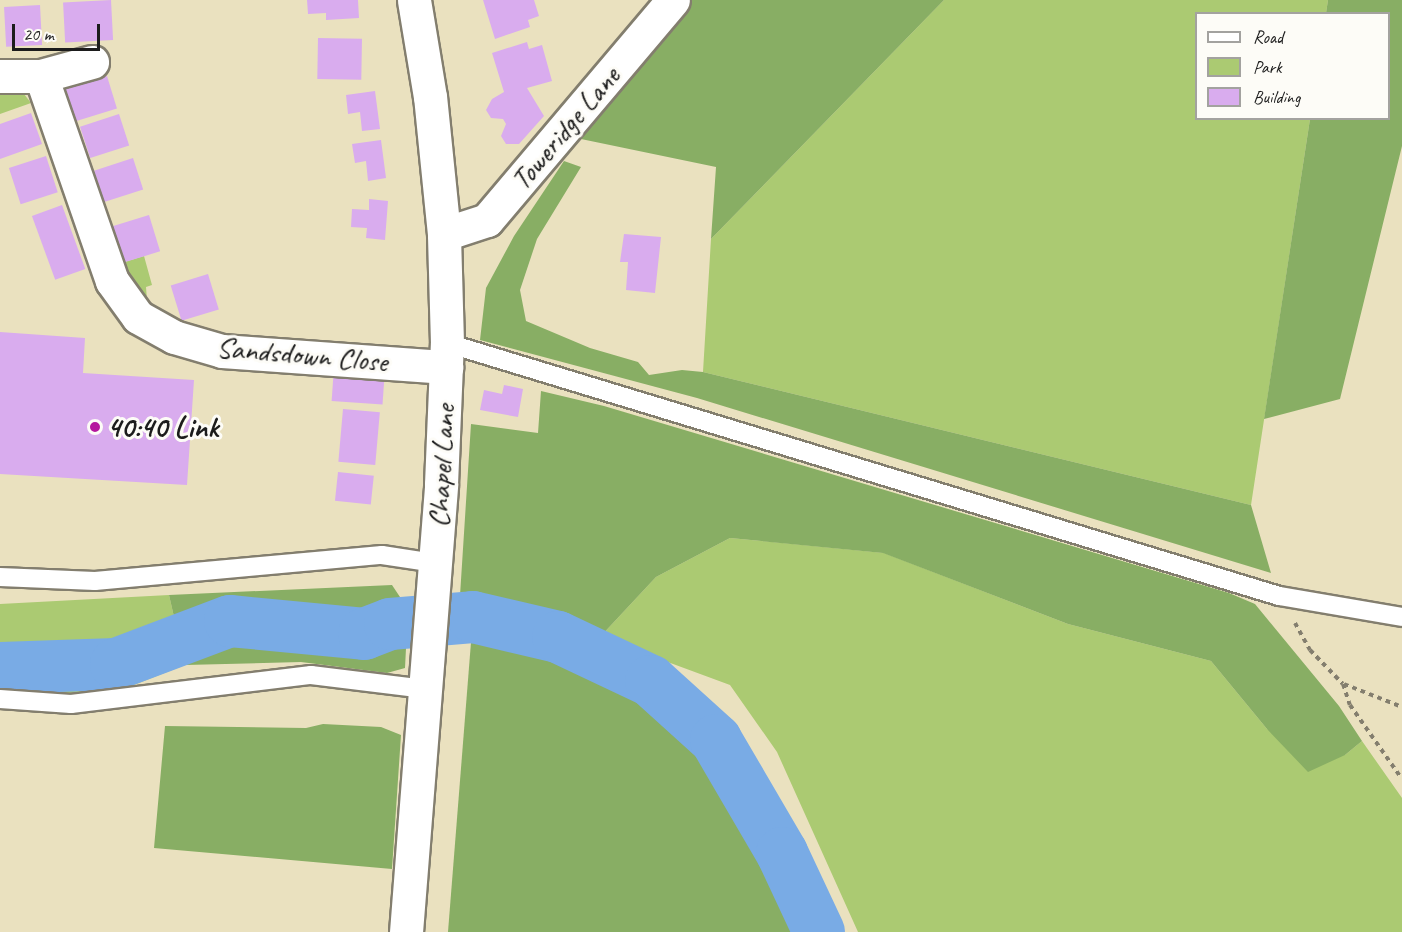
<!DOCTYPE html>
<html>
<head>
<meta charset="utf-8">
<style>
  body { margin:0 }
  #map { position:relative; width:1402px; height:932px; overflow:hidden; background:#eae1bf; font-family:Caveat,sans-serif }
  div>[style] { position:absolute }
  .green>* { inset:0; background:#abca72 }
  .forest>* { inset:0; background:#88ae64 }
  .river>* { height:52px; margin:-26px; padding:0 26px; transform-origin:26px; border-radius:26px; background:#79abe5 }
  .building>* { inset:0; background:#d9acee; transform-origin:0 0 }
  .path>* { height:4px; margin-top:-2px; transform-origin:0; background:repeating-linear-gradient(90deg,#837e6e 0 4.5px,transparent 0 9px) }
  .roads { filter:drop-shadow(2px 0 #837e6e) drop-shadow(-2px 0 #837e6e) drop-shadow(0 2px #837e6e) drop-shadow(0 -2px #837e6e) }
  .service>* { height:18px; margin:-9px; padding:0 9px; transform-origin:9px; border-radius:9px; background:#fff }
  .minor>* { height:33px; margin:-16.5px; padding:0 16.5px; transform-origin:16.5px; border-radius:16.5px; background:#fff }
  .trunk>* { height:33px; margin:-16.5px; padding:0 16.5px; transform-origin:16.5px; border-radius:16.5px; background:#fff }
  .dots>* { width:16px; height:16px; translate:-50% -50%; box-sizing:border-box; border:3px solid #fdfcf7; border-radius:50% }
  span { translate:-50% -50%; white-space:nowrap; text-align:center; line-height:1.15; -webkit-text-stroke:6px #fdfcf7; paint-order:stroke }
  .street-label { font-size:30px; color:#1c1c1c }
  .poi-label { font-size:30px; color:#1c1c1c; font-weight:700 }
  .left { translate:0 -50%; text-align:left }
  .legend { position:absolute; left:1195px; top:12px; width:195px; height:108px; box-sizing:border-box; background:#fdfcf7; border:2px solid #a3a29f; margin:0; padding:8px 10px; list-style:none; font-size:18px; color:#1c1c1c }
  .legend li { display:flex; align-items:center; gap:12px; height:30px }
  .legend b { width:30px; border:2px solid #a3a29f }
  .scale { position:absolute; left:12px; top:24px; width:88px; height:27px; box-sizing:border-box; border:3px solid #1c1c1c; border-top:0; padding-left:8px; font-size:18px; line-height:21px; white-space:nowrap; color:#1c1c1c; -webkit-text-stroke:4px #fdfcf7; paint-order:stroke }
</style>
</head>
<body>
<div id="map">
  <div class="green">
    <div style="clip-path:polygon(944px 0,1328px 0,1326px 13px,1196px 14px,1196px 118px,1310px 119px,1251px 505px,703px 372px,711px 239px)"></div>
    <div style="clip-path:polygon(14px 91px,24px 94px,31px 103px,0 114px,0 92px)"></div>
    <div style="clip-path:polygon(144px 256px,152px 285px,146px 287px,147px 300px,139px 292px,121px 263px)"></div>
    <div style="clip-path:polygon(730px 538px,884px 553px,1068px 624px,1211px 661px,1267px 729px,1345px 755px,1362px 741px,1402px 798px,1402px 932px,858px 932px,777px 752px,730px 685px,600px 637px,656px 577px)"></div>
    <div style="clip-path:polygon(169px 595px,185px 665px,113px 693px,0 698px,0 604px)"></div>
  </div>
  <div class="forest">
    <div style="clip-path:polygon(692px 0,944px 0,711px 239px,716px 167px,581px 139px)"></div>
    <div style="clip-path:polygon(1328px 0,1402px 0,1402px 146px,1340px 399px,1264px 419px,1310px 119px,1388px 118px,1388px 14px,1326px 13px)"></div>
    <div style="clip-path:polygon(564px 161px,581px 167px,537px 239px,520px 290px,526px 321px,590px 348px,638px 362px,649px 375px,682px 370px,703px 372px,1251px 505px,1271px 573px,697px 398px,480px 340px,486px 288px,514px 236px)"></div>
    <div style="clip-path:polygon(541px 391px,604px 406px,1229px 593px,1255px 604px,1339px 706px,1362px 741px,1345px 755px,1308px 772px,1267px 729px,1211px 661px,1068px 624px,883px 553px,730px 538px,656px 577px,600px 637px,544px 625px,459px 611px,471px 424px,538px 433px)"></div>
    <div style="clip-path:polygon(392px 585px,408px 609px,405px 668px,387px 673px,301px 662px,185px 665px,169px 595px)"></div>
    <div style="clip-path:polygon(473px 617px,558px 637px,651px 681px,716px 740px,782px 853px,819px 932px,448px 932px)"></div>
    <div style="clip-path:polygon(323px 724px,381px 727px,401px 735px,392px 869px,154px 848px,165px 726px,306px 728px)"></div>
  </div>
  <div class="river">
    <div style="left:0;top:668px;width:116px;rotate:-2deg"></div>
    <div style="left:116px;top:664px;width:122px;rotate:-20.7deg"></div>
    <div style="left:230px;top:621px;width:135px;rotate:5.5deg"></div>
    <div style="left:364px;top:634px;width:28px;rotate:-21deg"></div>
    <div style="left:390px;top:624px;width:83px;rotate:-4.8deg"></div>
    <div style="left:473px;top:617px;width:87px;rotate:13.2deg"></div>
    <div style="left:558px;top:637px;width:103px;rotate:25.3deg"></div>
    <div style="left:651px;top:681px;width:88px;rotate:42.2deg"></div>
    <div style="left:716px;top:740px;width:131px;rotate:59.7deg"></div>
    <div style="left:782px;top:853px;width:87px;rotate:64.9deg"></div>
  </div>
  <div class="building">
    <div style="left:111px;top:0;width:40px;height:48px;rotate:87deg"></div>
    <div style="clip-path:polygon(307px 0,358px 0,359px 18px,326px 20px,326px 13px,308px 14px)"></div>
    <div style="clip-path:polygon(483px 0,534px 0,539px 16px,528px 20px,530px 27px,495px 39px)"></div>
    <div style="left:40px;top:5px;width:40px;height:36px;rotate:87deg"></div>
    <div style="left:318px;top:38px;width:44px;height:41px;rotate:1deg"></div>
    <div style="clip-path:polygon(527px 42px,529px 49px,542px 45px,552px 81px,527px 88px,544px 116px,519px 144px,506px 144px,501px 136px,506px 124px,503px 119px,491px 118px,486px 110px,492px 99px,504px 92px,492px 53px)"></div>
    <div style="left:107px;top:76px;width:34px;height:44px;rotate:73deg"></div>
    <div style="clip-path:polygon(375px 91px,380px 129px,362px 131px,360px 112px,348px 114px,346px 95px)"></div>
    <div style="clip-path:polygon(31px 113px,42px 144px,0 159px,0 124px)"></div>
    <div style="left:119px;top:114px;width:33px;height:41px;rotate:72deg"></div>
    <div style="clip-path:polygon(381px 140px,386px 178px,368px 181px,366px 161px,355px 163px,352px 144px)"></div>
    <div style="left:46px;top:156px;width:38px;height:39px;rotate:72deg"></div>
    <div style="left:133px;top:158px;width:33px;height:41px;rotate:72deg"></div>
    <div style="clip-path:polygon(369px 199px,388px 201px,385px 240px,366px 238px,367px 228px,351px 227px,352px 209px,369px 210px)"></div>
    <div style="left:62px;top:205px;width:68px;height:32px;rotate:70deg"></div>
    <div style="left:149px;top:215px;width:38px;height:39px;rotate:73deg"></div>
    <div style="clip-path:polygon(624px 234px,661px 237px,655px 293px,626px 290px,628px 262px,620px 262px)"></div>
    <div style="left:208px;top:274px;width:37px;height:39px;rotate:73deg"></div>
    <div style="clip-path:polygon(0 332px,85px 338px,83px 373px,194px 380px,187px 485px,0 474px)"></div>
    <div style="left:334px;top:367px;width:51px;height:34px;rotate:4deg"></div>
    <div style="clip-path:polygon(504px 385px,523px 389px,518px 417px,480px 410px,484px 390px,502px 394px)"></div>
    <div style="left:343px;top:409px;width:37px;height:53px;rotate:5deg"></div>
    <div style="left:338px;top:472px;width:36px;height:29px;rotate:6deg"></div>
  </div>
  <div class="path">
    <div style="left:1295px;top:623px;width:31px;rotate:61deg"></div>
    <div style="left:1310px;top:650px;width:47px;rotate:45.9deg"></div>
    <div style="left:1343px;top:684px;width:22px;rotate:72deg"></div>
    <div style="left:1350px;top:705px;width:90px;rotate:54.9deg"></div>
    <div style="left:1344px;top:684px;width:62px;rotate:21.6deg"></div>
  </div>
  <div class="roads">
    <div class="service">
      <div style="left:447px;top:343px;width:870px;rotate:16.91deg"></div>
      <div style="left:1279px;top:596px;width:125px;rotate:9.7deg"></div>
      <div style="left:0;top:577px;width:95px;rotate:2.4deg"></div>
      <div style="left:95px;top:581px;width:288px;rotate:-5.2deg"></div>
      <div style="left:382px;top:555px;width:54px;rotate:8.6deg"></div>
      <div style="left:0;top:699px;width:71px;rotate:4deg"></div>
      <div style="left:71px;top:704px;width:242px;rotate:-6.9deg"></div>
      <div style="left:311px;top:675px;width:115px;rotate:7deg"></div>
    </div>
    <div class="minor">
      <div style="left:0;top:76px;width:41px"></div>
      <div style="left:41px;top:76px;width:53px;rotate:-15.4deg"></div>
      <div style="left:41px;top:76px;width:217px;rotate:70.9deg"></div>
      <div style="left:112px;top:281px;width:44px;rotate:54.2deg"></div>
      <div style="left:138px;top:317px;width:41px;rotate:29.1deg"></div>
      <div style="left:174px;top:337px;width:50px;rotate:16.3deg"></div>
      <div style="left:222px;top:351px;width:225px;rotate:4.1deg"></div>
      <div style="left:444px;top:234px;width:45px;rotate:-18deg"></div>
      <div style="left:487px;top:220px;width:288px;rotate:-49.8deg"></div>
    </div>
    <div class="trunk">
      <div style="left:406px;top:932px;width:449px;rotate:-85.5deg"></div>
      <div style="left:441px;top:484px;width:141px;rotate:-87.6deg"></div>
      <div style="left:447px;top:343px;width:109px;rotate:-91.6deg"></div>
      <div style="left:444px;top:234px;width:138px;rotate:-95.8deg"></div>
      <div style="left:430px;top:97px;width:98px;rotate:-99.4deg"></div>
    </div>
  </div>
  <div class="dots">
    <div style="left:95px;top:427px;background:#b5179e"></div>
  </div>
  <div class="street-label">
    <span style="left:565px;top:128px;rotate:-50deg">Toweridge Lane</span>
    <span style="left:302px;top:354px;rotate:5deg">Sandsdown Close</span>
    <span style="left:441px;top:466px;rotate:-87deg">Chapel Lane</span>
  </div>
  <div class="poi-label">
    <span class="left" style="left:107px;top:427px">40:40 Link</span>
  </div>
  <ul class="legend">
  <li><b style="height:8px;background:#fff"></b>Road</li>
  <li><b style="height:16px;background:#abca72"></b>Park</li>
  <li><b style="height:16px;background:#d9acee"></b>Building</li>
  </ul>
  <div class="scale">20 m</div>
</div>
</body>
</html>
